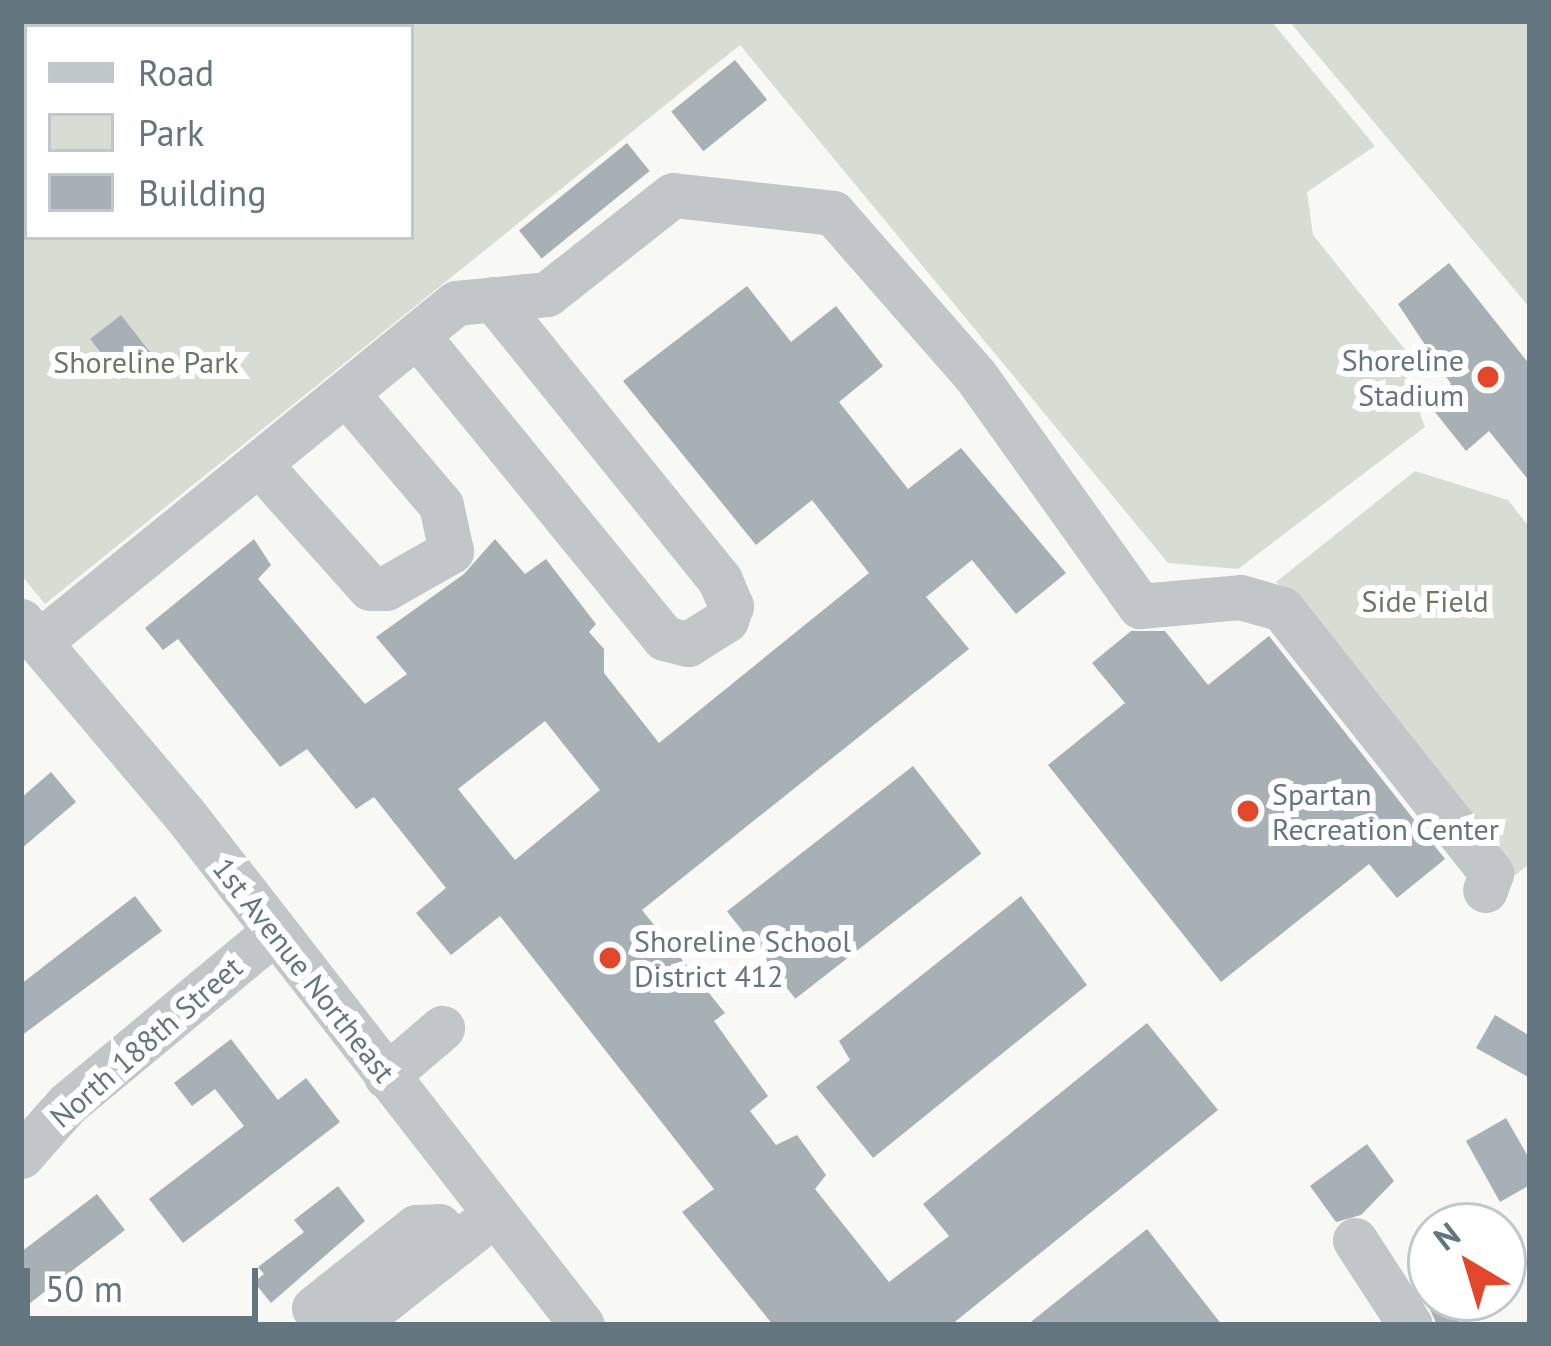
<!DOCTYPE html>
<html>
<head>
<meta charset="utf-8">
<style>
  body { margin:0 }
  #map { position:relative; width:1551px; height:1346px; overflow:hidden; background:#f8f8f5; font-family:"PT Sans",sans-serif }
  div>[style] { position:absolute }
  .green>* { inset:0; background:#d8ddd4 }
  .building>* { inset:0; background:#a6b0b5; transform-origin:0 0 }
  .minor>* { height:45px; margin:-22.5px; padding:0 22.5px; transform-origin:22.5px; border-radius:22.5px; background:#c1c6c9 }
  .dots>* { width:33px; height:33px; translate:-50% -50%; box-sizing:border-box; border:6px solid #fff; border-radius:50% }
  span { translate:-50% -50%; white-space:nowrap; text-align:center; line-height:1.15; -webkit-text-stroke:12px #fff; paint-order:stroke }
  .poi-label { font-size:30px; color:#637680 }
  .right { translate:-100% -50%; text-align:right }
  .left { translate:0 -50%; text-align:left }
  .park-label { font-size:30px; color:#687862 }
  .street-label { font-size:30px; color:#637680 }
  .frame { position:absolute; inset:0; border:24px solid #637680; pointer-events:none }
  .legend { position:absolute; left:24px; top:24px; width:390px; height:216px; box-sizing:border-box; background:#fff; border:3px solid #c1c8cc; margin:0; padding:15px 21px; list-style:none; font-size:36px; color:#637680 }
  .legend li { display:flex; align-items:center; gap:24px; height:60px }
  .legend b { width:60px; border:3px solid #c1c8cc }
  .north { position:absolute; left:1407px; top:1202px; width:120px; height:120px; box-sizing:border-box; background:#fff; border:3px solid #c1c8cc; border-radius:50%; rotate:322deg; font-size:33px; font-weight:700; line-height:48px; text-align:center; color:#637680 }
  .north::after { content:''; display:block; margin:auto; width:42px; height:54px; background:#e2472c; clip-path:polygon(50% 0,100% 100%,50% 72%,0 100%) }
  .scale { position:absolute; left:24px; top:1268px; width:234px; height:54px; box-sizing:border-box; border:6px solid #637680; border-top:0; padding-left:15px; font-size:36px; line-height:42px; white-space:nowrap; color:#637680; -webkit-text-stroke:9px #fff; paint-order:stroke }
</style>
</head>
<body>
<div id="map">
  <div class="green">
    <div style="clip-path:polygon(evenodd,21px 21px,1271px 21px,1375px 146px,1307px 192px,1313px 235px,1411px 357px,1402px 365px,1425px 427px,1238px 569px,1168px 563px,740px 45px,45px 604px,21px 575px,21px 21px,27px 27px,411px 27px,411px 237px,27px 237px,27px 27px)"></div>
    <div style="clip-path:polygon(1289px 21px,1530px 21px,1530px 308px)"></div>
    <div style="clip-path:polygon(1415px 471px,1508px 500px,1530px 528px,1530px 863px,1512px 878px,1276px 582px)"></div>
  </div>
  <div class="building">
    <div style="left:735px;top:60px;width:51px;height:82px;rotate:51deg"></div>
    <div style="left:627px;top:143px;width:36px;height:139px;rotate:51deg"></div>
    <div style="clip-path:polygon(1449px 263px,1530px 365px,1530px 482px,1489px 431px,1466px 451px,1427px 402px,1451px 384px,1398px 304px)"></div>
    <div style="clip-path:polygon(evenodd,747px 286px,791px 342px,836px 306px,883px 366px,839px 402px,908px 489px,961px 448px,1066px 573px,1016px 614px,972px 560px,926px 597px,969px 649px,642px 910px,725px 1013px,714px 1021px,768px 1096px,750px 1111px,776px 1145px,797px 1135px,826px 1175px,815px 1189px,889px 1282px,949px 1236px,923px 1204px,1147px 1023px,1218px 1110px,951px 1325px,773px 1325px,682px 1212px,714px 1189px,500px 916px,451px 955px,416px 913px,446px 888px,374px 797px,356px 809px,307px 749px,280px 767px,178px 639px,163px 650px,145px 628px,254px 539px,271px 565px,258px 579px,365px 704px,407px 674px,376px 637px,464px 574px,495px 539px,525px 574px,546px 559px,596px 624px,589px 632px,604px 649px,604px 673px,659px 743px,869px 573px,812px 500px,756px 545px,623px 381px,747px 286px,545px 721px,600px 790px,515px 860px,458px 789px,545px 721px)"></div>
    <div style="left:121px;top:315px;width:52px;height:39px;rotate:52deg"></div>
    <div style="clip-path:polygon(1131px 631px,1165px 631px,1208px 685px,1269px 636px,1445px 859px,1397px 898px,1369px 864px,1221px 982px,1048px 765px,1125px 703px,1092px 663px)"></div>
    <div style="left:913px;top:766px;width:111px;height:236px;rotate:52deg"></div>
    <div style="clip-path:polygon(51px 772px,76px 802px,21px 849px,21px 798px)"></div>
    <div style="clip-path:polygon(135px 896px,162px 931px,21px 1036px,21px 984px)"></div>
    <div style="clip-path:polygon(1021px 896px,1087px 985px,873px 1158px,816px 1087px,850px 1060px,839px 1041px)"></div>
    <div style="clip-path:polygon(1495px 1015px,1530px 1036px,1530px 1078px,1476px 1048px)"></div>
    <div style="clip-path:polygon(231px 1039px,278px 1100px,306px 1078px,340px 1122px,183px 1243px,149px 1199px,244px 1126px,215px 1089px,192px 1106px,174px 1083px)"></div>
    <div style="clip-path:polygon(1506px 1118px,1530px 1160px,1530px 1185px,1500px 1202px,1466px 1141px)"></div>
    <div style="clip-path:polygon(1367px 1144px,1394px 1181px,1361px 1215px,1336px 1222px,1310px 1186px)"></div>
    <div style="clip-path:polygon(338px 1186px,365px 1221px,271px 1303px,254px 1282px,264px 1274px,258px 1267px,304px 1232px,294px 1220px)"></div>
    <div style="clip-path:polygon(97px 1194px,125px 1230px,21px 1310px,21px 1252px)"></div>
    <div style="clip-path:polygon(1147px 1229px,1222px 1325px,1027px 1325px)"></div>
    <div style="clip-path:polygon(1425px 1298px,1490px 1298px,1455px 1325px,1437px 1325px)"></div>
  </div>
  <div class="minor">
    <div style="left:417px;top:335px;width:391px;rotate:50.8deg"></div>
    <div style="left:664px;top:638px;width:25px;rotate:14deg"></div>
    <div style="left:688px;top:644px;width:45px;rotate:-32.3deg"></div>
    <div style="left:726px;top:620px;width:15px;rotate:-70deg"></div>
    <div style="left:731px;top:606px;width:28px;rotate:-113deg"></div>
    <div style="left:720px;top:580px;width:361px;rotate:-128.9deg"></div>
    <div style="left:259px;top:464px;width:166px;rotate:48.2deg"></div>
    <div style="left:370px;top:588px;width:16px"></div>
    <div style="left:386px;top:588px;width:75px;rotate:-29.6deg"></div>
    <div style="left:451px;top:551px;width:47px;rotate:-102.3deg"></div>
    <div style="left:441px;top:505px;width:147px;rotate:-130.3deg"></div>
    <div style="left:21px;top:621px;width:254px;rotate:49.8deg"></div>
    <div style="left:185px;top:815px;width:646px;rotate:52.1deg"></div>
    <div style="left:39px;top:642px;width:537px;rotate:-39.11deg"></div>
    <div style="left:456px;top:303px;width:91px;rotate:-5.6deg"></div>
    <div style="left:547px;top:294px;width:160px;rotate:-38.2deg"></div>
    <div style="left:673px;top:195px;width:161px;rotate:6.4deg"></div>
    <div style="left:833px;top:213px;width:215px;rotate:48.8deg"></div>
    <div style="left:975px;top:375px;width:284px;rotate:54.5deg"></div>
    <div style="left:1140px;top:606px;width:100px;rotate:-5.1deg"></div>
    <div style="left:1240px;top:597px;width:44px;rotate:15.9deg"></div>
    <div style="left:1282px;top:609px;width:337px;rotate:51.6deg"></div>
    <div style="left:1491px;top:873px;width:18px;rotate:109deg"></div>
    <div style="left:386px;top:1076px;width:74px;rotate:-40.6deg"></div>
    <div style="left:21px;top:1156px;width:69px;rotate:-48.5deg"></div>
    <div style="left:67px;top:1104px;width:269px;rotate:-39.7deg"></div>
    <div style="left:1355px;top:1240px;width:101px;rotate:57.1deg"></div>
    <div style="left:327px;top:1325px;width:21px;rotate:-127deg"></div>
    <div style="left:314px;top:1308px;width:130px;rotate:-38.5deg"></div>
    <div style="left:416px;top:1227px;width:23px;rotate:-2deg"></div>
    <div style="left:439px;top:1226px;width:25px;rotate:47deg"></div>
    <div style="left:353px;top:1325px;width:159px;rotate:-38.1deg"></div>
  </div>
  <div class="dots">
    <div style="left:1488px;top:377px;background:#e2472c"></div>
    <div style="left:1248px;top:811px;background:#e2472c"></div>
    <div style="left:610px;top:958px;background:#e2472c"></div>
  </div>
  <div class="poi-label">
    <span class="right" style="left:1464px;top:377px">Shoreline<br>Stadium</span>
    <span class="left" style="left:1272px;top:811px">Spartan<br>Recreation Center</span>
    <span class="left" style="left:634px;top:958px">Shoreline School<br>District 412</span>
  </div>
  <div class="park-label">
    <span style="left:146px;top:362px">Shoreline Park</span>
    <span style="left:1425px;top:601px">Side Field</span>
  </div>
  <div class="street-label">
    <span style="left:304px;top:970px;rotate:52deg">1st Avenue Northeast</span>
    <span style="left:146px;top:1042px;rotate:-41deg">North 188th Street</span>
  </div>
  <div class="frame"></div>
  <ul class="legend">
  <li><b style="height:15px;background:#c1c6c9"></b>Road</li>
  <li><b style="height:33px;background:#d8ddd4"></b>Park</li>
  <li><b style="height:33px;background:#a6b0b5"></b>Building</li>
  </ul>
  <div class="north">N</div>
  <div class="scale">50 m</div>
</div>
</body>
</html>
